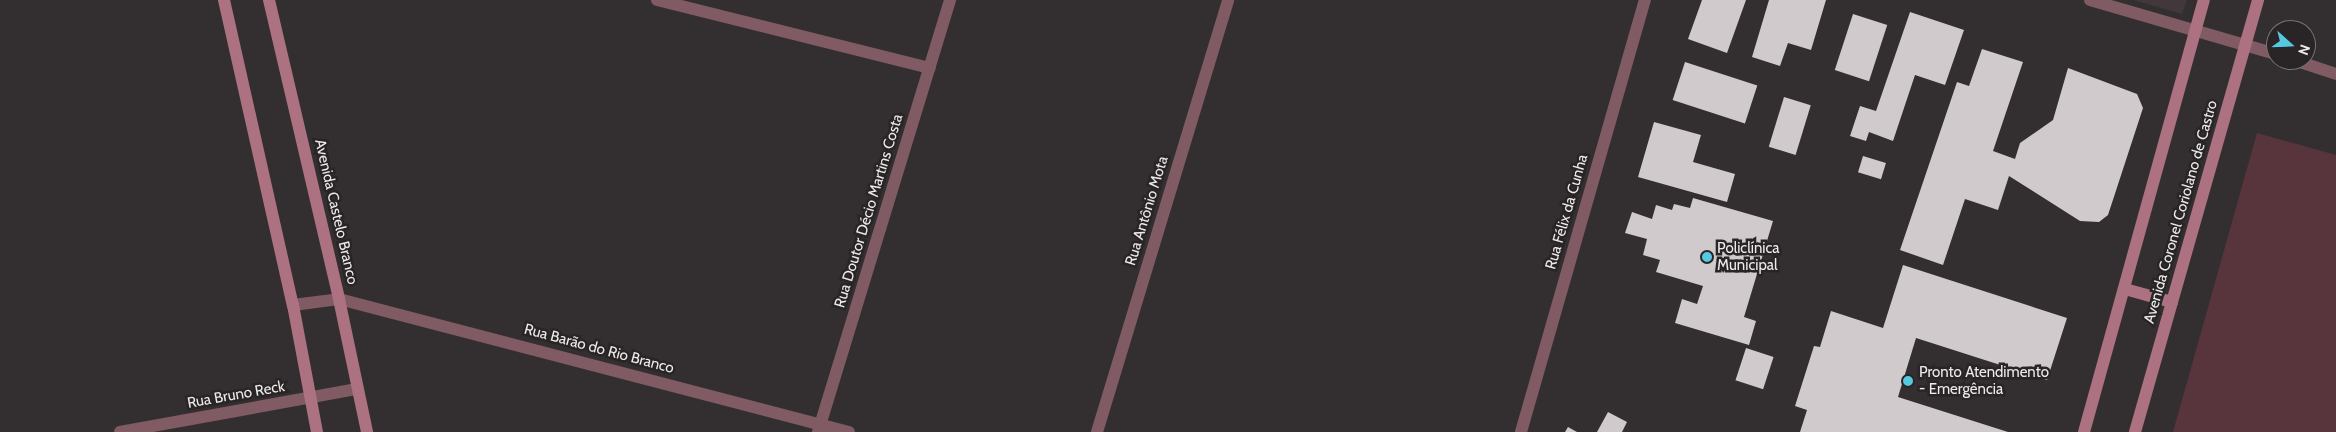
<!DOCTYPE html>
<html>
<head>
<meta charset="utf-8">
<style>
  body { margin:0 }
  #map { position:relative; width:2336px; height:432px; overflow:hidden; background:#332f30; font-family:Cabin,sans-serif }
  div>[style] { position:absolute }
  .built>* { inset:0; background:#42373a }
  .green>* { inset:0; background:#58343d }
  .building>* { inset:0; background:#d0cacc; transform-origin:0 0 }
  .street>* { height:12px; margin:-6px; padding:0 6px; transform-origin:6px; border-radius:6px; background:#815b64 }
  .secondary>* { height:12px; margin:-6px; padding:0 6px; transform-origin:6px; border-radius:6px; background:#ad7281 }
  .dots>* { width:14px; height:14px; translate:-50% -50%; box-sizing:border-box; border:2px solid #292526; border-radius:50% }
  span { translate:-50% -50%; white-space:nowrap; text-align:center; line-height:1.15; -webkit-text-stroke:5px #292526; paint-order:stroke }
  .street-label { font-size:15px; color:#edeaea }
  .poi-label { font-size:15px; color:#edeaea }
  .left { translate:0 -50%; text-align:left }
  .north { position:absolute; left:2266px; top:20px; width:50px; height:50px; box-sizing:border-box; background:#292526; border:1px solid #777474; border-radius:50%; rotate:110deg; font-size:14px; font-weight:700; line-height:20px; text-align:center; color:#edeaea }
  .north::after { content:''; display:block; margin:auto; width:18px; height:22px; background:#56c9e1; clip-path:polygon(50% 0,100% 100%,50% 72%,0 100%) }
</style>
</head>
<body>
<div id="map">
  <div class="built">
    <div style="clip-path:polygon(2133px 0,2187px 0,2182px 14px)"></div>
  </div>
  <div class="green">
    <div style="clip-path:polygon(2257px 133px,2336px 155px,2336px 432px,2173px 432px)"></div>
  </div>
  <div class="building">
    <div style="clip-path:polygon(1702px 0,1746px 0,1727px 53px,1688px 39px)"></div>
    <div style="clip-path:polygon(1769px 0,1826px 0,1811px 50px,1788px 43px,1780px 66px,1752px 57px)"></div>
    <div style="clip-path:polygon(1910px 12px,1964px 30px,1945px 85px,1915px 75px,1893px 141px,1869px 132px,1866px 141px,1850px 136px,1860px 106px,1876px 111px)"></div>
    <div style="left:1853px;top:14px;width:36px;height:59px;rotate:18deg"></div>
    <div style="clip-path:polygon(1982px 49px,2023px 62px,1993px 151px,2015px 159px,2020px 143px,2053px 120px,2068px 68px,2137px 94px,2143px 108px,2108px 215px,2099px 222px,2080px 221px,2009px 176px,1998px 210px,1965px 199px,1943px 265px,1900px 250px,1957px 82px,1969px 86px)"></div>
    <div style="left:1685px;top:62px;width:76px;height:40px;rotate:18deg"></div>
    <div style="left:1784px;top:97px;width:28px;height:52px;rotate:17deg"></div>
    <div style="clip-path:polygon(1654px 122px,1701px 135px,1693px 162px,1735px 174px,1727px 202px,1638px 177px)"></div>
    <div style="left:1863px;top:156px;width:24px;height:17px;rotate:17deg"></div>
    <div style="clip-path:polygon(1693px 198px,1773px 221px,1744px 317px,1756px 321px,1749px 345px,1675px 323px,1682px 299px,1697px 304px,1703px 286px,1656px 272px,1660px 260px,1643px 255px,1647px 239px,1625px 233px,1632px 212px,1652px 219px,1656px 205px,1672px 210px,1674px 204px,1690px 208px)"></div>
    <div style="clip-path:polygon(1903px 265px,2067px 318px,2047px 380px,1916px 338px,1898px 397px,2008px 432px,1800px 432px,1807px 410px,1795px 406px,1814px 346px,1820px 347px,1831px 311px,1883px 328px)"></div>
    <div style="left:1746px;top:348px;width:29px;height:34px;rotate:18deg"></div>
    <div style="clip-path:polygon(1608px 412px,1627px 422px,1622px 432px,1597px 432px)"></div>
    <div style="clip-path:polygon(1568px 427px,1577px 432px,1565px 432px)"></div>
  </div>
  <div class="street">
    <div style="left:657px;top:0;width:281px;rotate:14deg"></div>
    <div style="left:2090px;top:0;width:194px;rotate:16.2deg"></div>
    <div style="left:2294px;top:60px;width:44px;rotate:18.4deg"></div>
    <div style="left:293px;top:305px;width:46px;rotate:-7.4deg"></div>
    <div style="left:339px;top:299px;width:527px;rotate:14.62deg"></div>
    <div style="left:120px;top:432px;width:241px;rotate:-10.3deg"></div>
    <div style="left:818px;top:432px;width:452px;rotate:-73deg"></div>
    <div style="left:1097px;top:432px;width:451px;rotate:-73.1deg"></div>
    <div style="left:1521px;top:432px;width:449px;rotate:-74deg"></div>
  </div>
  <div class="secondary">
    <div style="left:224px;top:0;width:313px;rotate:77.3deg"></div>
    <div style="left:293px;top:305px;width:129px;rotate:79.3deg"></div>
    <div style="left:269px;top:0;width:307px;rotate:76.8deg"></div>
    <div style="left:339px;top:299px;width:136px;rotate:78.1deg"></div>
    <div style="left:2125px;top:289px;width:49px;rotate:15.5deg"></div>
    <div style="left:2084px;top:432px;width:448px;rotate:-74.5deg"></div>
    <div style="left:2135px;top:432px;width:449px;rotate:-74.1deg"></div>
  </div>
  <div class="dots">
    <div style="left:1707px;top:257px;background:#56c9e1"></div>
    <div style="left:1908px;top:381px;background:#56c9e1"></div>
  </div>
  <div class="street-label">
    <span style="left:869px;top:211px;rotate:-73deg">Rua Doutor Décio Martins Costa</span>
    <span style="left:1147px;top:211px;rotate:-73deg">Rua Antônio Mota</span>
    <span style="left:336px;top:212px;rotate:77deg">Avenida Castelo Branco</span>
    <span style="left:1567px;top:212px;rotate:-74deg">Rua Félix da Cunha</span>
    <span style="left:2181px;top:212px;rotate:-74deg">Avenida Coronel Coriolano de Castro</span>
    <span style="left:599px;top:349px;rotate:15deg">Rua Barão do Rio Branco</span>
    <span style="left:236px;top:395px;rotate:-10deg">Rua Bruno Reck</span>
  </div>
  <div class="poi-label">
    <span class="left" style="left:1717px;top:257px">Policlínica<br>Municipal</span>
    <span class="left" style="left:1919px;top:381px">Pronto Atendimento<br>- Emergência</span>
  </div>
  <div class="north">N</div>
</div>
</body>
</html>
